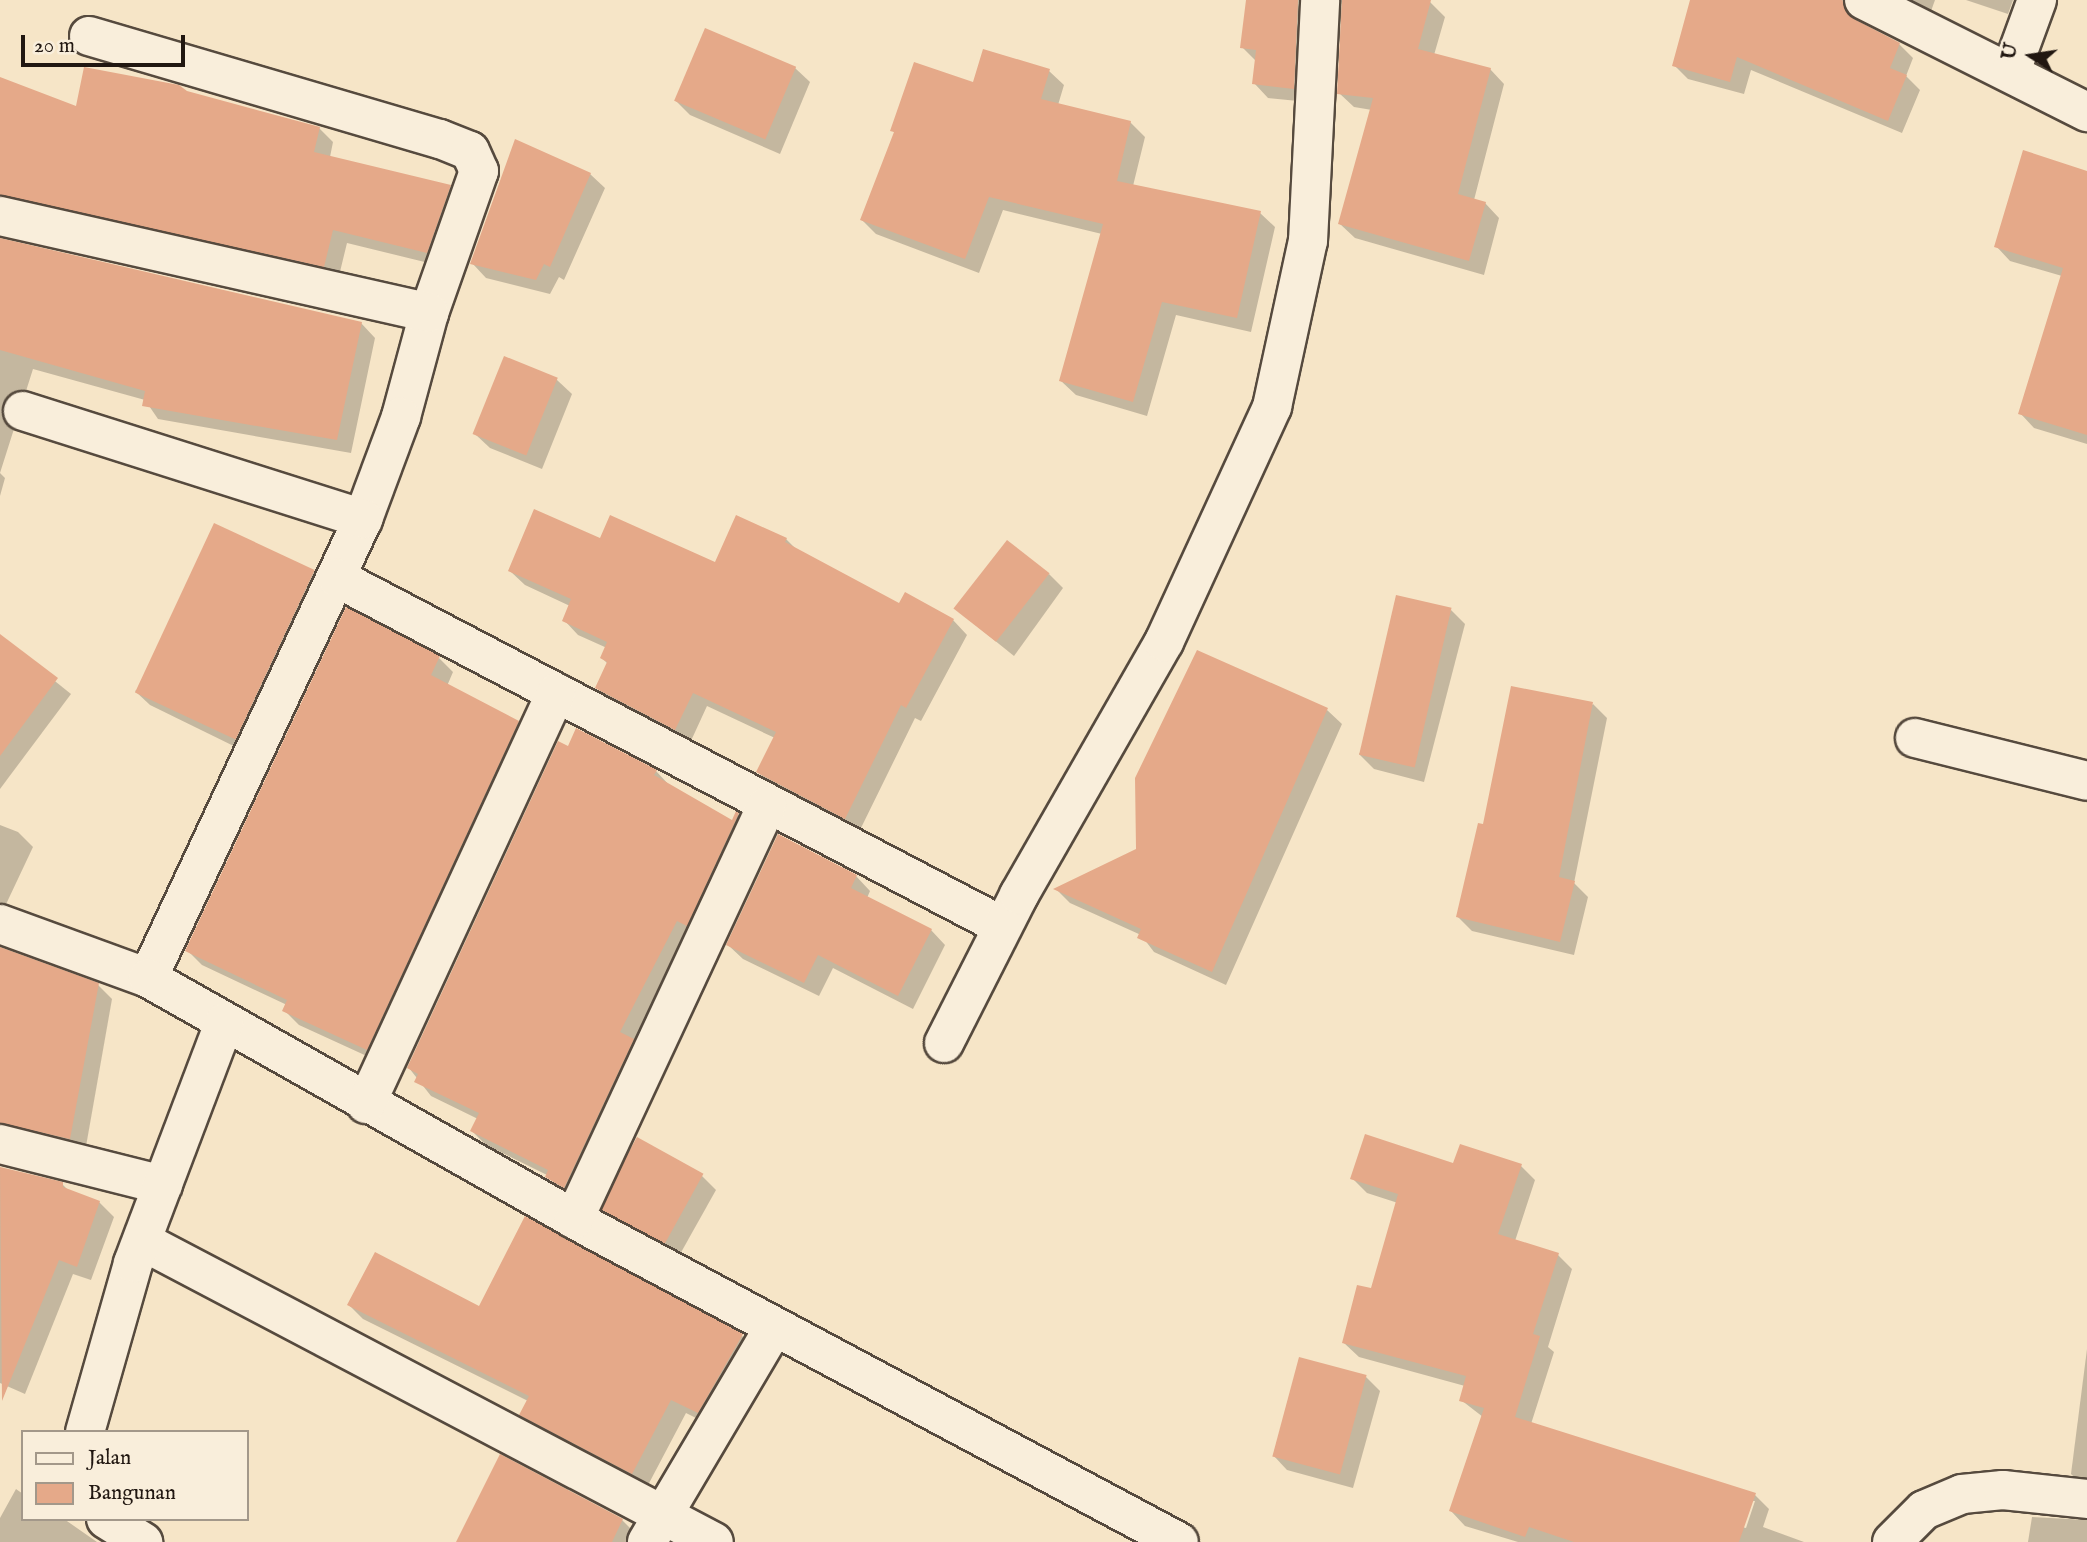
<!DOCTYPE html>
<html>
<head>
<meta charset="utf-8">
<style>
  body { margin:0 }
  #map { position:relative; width:2087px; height:1542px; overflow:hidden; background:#f6e5c7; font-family:"IM FELL English",serif }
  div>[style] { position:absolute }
  .shadow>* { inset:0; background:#0003 }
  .building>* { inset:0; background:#e5a989; transform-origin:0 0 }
  .roads { filter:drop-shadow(2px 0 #564a3e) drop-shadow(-2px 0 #564a3e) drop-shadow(0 2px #564a3e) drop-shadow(0 -2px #564a3e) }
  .minor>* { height:38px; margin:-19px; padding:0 19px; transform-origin:19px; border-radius:19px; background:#f9eedb }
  span { translate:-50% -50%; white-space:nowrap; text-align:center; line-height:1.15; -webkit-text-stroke:7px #f9eedb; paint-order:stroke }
  .legend { position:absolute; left:21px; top:1430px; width:228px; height:91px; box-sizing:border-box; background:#f9eedb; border:2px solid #a3988a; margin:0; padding:9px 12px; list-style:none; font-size:21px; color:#211711 }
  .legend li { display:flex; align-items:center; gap:14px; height:35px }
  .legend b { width:35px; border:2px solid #a3988a }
  .north { position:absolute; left:1996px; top:21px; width:70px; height:70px; -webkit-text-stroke:5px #f9eedb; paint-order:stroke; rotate:282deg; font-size:19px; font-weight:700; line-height:28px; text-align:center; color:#211711 }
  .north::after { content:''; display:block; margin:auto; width:24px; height:32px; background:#211711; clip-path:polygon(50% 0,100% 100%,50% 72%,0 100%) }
  .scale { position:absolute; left:21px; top:35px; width:164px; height:32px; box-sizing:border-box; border:4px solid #211711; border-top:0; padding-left:9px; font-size:21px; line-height:24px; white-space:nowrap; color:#211711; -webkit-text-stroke:5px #f9eedb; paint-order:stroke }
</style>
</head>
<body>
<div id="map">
  <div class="shadow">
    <div style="clip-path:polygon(1248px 0,1321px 0,1308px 102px,1268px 98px,1254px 83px,1256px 61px,1242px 47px)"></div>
    <div style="clip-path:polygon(1341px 0,1430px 2px,1445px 17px,1434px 55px,1490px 69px,1504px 84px,1474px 200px,1485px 203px,1499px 218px,1484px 275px,1355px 238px,1340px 224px,1372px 110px,1354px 107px,1339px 93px)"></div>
    <div style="clip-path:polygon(1692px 0,1863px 0,1857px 21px,1899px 44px,1913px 58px,1906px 76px,1920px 90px,1902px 133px,1751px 70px,1744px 94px,1688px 79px,1674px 65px)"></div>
    <div style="clip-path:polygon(1902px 0,1935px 0,1930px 14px)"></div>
    <div style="clip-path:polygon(1966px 0,2013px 0,2008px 14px)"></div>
    <div style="clip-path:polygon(706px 31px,795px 68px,810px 82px,780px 154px,690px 115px,676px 101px)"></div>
    <div style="clip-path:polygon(985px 51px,1049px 71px,1064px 85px,1058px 105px,1130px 122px,1145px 137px,1133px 186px,1260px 213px,1275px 227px,1251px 332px,1176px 315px,1147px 416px,1076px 395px,1061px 381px,1102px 234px,1003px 210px,979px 273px,876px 234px,862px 220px,895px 133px,892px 130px,974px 84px)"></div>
    <div style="clip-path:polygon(0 79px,77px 108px,186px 93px,319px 128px,333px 142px,330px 157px,450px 187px,464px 201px,441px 266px,347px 243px,338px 280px,0 214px)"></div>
    <div style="clip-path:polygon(590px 174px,605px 188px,564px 280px,559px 277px,550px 294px,486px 278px,472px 263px)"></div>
    <div style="clip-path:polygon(2087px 181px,2087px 444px,2034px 428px,2020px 413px,2062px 276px,2010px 261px,1996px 246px)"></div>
    <div style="clip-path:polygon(0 240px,361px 323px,375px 338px,351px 453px,158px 419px,145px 400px,33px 369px,0 473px,5px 478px,0 496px)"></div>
    <div style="clip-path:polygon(505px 358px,557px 380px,572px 394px,542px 469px,490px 448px,475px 434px)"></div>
    <div style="clip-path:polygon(786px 539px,797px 550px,900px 605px,953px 620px,967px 635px,921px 721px,915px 718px,859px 832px,772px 786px,758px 772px,775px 738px,707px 706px,690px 743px,612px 702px,597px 688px,608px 664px,602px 658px,607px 648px,578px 635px,564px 620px,570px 606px,525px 585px,510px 571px,600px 540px,716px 565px)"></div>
    <div style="clip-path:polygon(314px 572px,328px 586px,250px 754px,150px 705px,135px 691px)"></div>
    <div style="clip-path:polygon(1049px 574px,1063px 588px,1014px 656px,958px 611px)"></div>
    <div style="clip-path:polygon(1451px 610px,1465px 624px,1424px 782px,1374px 769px,1359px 754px)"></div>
    <div style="clip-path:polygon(0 637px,71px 694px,0 789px)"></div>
    <div style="clip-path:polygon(439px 658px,453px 672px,447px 686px,518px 722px,532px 737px,382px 1063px,299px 1025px,284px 1010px,287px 1005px,202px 965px,187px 950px)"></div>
    <div style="clip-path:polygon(1593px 704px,1607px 718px,1574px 883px,1588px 897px,1574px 955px,1472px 931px,1458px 917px,1485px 826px)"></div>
    <div style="clip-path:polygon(1327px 710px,1342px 724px,1226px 985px,1154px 952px,1141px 935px,1070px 903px,1056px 889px,1138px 850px)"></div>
    <div style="clip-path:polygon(656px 771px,670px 786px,732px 823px,737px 814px,753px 829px,579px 1201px,561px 1191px,547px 1175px,486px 1145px,472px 1131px,478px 1119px,431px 1096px,409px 1068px)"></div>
    <div style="clip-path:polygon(0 825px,18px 832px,33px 847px,0 917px)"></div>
    <div style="clip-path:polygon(856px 876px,870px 891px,867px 898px,931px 930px,945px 945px,913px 1009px,833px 968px,819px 996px,743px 959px,728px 945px)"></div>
    <div style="clip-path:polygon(0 949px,98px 985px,112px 999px,85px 1152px,0 1142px)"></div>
    <div style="clip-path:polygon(evenodd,1455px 1165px,1521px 1166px,1535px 1180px,1515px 1241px,1558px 1255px,1572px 1269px,1548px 1347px,1554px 1352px,1531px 1424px,1755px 1495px,1769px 1509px,1763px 1527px,1804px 1542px,1518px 1542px,1465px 1526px,1451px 1511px,1483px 1417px,1461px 1400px,1465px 1386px,1359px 1357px,1344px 1343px,1372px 1290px,1398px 1203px,1367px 1193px,1352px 1178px,1455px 1165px,1751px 1501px,1755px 1501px,1746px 1528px,1742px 1527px,1751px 1501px)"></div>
    <div style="clip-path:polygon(0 1168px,62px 1184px,70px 1192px,99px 1202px,114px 1217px,91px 1280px,73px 1274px,25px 1394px,0 1383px)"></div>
    <div style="clip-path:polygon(702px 1176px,716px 1190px,679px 1256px,619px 1224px,605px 1209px)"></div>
    <div style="clip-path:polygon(349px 1305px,480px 1309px,742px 1336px,756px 1350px,712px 1426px,686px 1413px,647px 1487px,536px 1429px,521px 1414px,528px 1401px,363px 1319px)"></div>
    <div style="clip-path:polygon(2087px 1349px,2087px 1489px,2071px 1474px)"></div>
    <div style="clip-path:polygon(1366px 1377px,1380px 1391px,1353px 1488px,1287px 1470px,1273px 1455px)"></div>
    <div style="clip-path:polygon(16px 1489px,23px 1494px,23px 1519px,64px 1519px,97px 1542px,0 1542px,0 1518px)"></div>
    <div style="clip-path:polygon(2032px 1517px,2087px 1520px,2087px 1542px,2028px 1542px)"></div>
    <div style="clip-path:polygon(622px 1520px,633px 1531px,628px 1542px,462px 1542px)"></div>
  </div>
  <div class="building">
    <div style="clip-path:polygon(1246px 0,1298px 0,1294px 89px,1252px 84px,1256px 50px,1240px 48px)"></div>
    <div style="clip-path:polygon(1342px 0,1431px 0,1418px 49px,1491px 68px,1458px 194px,1486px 202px,1469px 261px,1338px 224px,1373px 98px,1337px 94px)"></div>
    <div style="clip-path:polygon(1690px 0,1842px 0,1854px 19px,1900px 43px,1890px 68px,1907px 75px,1888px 121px,1737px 57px,1730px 82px,1672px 66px)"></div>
    <div style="left:705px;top:28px;width:99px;height:79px;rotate:23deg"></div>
    <div style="clip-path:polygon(983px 49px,1050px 69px,1041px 99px,1131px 121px,1117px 181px,1261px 211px,1237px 318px,1162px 302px,1133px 402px,1059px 381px,1103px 224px,989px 197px,965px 259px,860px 220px,894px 132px,890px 131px,914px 62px,973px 82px)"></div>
    <div style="clip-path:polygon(84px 67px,179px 85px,187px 91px,320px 127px,314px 152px,451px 185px,427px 253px,333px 230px,324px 267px,0 195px,0 77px,76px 106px)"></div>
    <div style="clip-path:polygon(515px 139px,591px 173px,550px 267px,544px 264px,536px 280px,470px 264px)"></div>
    <div style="clip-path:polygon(2023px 150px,2087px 171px,2087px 435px,2018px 414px,2063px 268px,1994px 247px)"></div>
    <div style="clip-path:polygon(0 238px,362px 322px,337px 440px,142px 406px,145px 391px,0 350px)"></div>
    <div style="left:504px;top:356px;width:58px;height:84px;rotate:22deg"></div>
    <div style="clip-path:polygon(534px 509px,600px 538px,610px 515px,715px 562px,736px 515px,787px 538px,785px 542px,899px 603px,905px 592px,954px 619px,906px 708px,901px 705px,845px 819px,756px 772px,776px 732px,693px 693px,675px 730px,595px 688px,607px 662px,600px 658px,607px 642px,562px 621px,571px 599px,508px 571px)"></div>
    <div style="left:214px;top:523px;width:111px;height:187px;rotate:25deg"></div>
    <div style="left:1007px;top:540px;width:54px;height:87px;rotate:38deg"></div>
    <div style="left:1396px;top:595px;width:57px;height:164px;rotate:13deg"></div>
    <div style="clip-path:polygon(346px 607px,440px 656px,431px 675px,519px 721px,367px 1050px,282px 1011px,287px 1000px,185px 951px)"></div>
    <div style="clip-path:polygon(0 634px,58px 678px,0 756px)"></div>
    <div style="clip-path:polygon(1197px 650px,1328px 708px,1212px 972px,1137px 938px,1141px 929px,1053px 889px,1136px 849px,1135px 778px)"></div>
    <div style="clip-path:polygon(1511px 686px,1593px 702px,1559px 877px,1575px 881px,1560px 942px,1456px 917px,1478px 823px,1483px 824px)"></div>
    <div style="clip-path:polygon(576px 728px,657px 770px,654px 775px,732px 820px,736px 811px,739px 813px,687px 926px,677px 921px,620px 1032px,634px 1039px,564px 1188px,545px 1177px,548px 1170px,470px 1131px,479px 1113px,414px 1082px,418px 1074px,407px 1068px,558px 741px,568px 746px)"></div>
    <div style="clip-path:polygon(778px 834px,857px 875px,851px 888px,932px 929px,898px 996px,818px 955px,804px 983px,726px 945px)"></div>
    <div style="clip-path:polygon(0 947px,99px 983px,70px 1139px,0 1123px)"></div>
    <div style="clip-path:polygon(1365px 1134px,1453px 1163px,1460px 1144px,1522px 1164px,1498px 1234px,1559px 1253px,1533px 1334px,1540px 1336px,1515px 1417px,1756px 1493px,1739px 1542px,1574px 1542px,1529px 1527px,1525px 1537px,1449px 1511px,1484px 1408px,1459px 1401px,1466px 1376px,1342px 1343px,1357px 1285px,1371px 1288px,1398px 1194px,1350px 1179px)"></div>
    <div style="left:637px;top:1137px;width:76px;height:81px;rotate:29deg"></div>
    <div style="clip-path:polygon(0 1167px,63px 1182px,63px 1187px,100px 1201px,77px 1267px,59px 1260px,2px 1401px)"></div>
    <div style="clip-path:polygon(525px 1216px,743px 1334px,698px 1413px,671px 1400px,632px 1474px,519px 1415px,529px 1396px,347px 1305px,375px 1252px,479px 1306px)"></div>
    <div style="left:1299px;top:1357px;width:70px;height:103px;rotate:15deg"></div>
    <div style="clip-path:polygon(500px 1454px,623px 1519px,612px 1542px,456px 1542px)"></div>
  </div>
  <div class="roads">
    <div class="minor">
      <div style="left:1864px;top:0;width:250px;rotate:26.7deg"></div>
      <div style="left:89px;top:36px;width:366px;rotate:16.4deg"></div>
      <div style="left:440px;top:139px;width:32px;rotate:22deg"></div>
      <div style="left:470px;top:151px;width:22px;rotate:66deg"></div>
      <div style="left:479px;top:171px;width:151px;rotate:109.4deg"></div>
      <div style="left:429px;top:313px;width:108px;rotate:105.1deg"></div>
      <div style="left:401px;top:417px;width:109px;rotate:110.4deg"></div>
      <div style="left:363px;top:519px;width:507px;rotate:115.1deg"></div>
      <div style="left:2011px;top:71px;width:76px;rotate:-69.9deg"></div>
      <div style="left:0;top:216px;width:440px;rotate:12.7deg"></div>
      <div style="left:23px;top:411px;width:357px;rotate:17.6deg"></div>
      <div style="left:337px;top:578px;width:751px;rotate:27.62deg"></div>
      <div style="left:1915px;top:738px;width:177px;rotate:14deg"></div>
      <div style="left:0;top:924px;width:158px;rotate:20deg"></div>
      <div style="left:148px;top:978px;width:510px;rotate:29.48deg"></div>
      <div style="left:592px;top:1229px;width:665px;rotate:28.07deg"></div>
      <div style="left:944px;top:1043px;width:166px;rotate:-63.1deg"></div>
      <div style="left:1019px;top:895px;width:292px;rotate:-60.2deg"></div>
      <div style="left:1164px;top:642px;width:259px;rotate:-65.3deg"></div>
      <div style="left:1272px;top:407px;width:170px;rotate:-77.8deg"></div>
      <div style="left:1308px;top:241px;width:241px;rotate:-87.1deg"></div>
      <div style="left:366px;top:1104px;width:453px;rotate:-65.2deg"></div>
      <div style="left:0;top:1144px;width:168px;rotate:14.1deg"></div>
      <div style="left:574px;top:1219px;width:456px;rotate:-65deg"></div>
      <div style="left:142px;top:1241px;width:646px;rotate:27.75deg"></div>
      <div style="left:85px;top:1432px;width:176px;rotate:-74.1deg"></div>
      <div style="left:133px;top:1263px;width:257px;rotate:-69.2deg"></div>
      <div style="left:106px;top:1519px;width:44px;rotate:31.9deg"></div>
      <div style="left:647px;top:1542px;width:250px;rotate:-59.4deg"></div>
      <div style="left:1892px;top:1542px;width:45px;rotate:-45deg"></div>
      <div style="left:1924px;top:1510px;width:41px;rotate:-22.8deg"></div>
      <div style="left:1962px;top:1494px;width:41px;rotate:-5.6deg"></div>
      <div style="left:2003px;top:1490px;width:84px;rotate:6.1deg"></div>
    </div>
  </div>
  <ul class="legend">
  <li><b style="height:9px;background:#f9eedb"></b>Jalan</li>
  <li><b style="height:19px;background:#e5a989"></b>Bangunan</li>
  </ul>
  <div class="north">U</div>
  <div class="scale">20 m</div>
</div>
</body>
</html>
